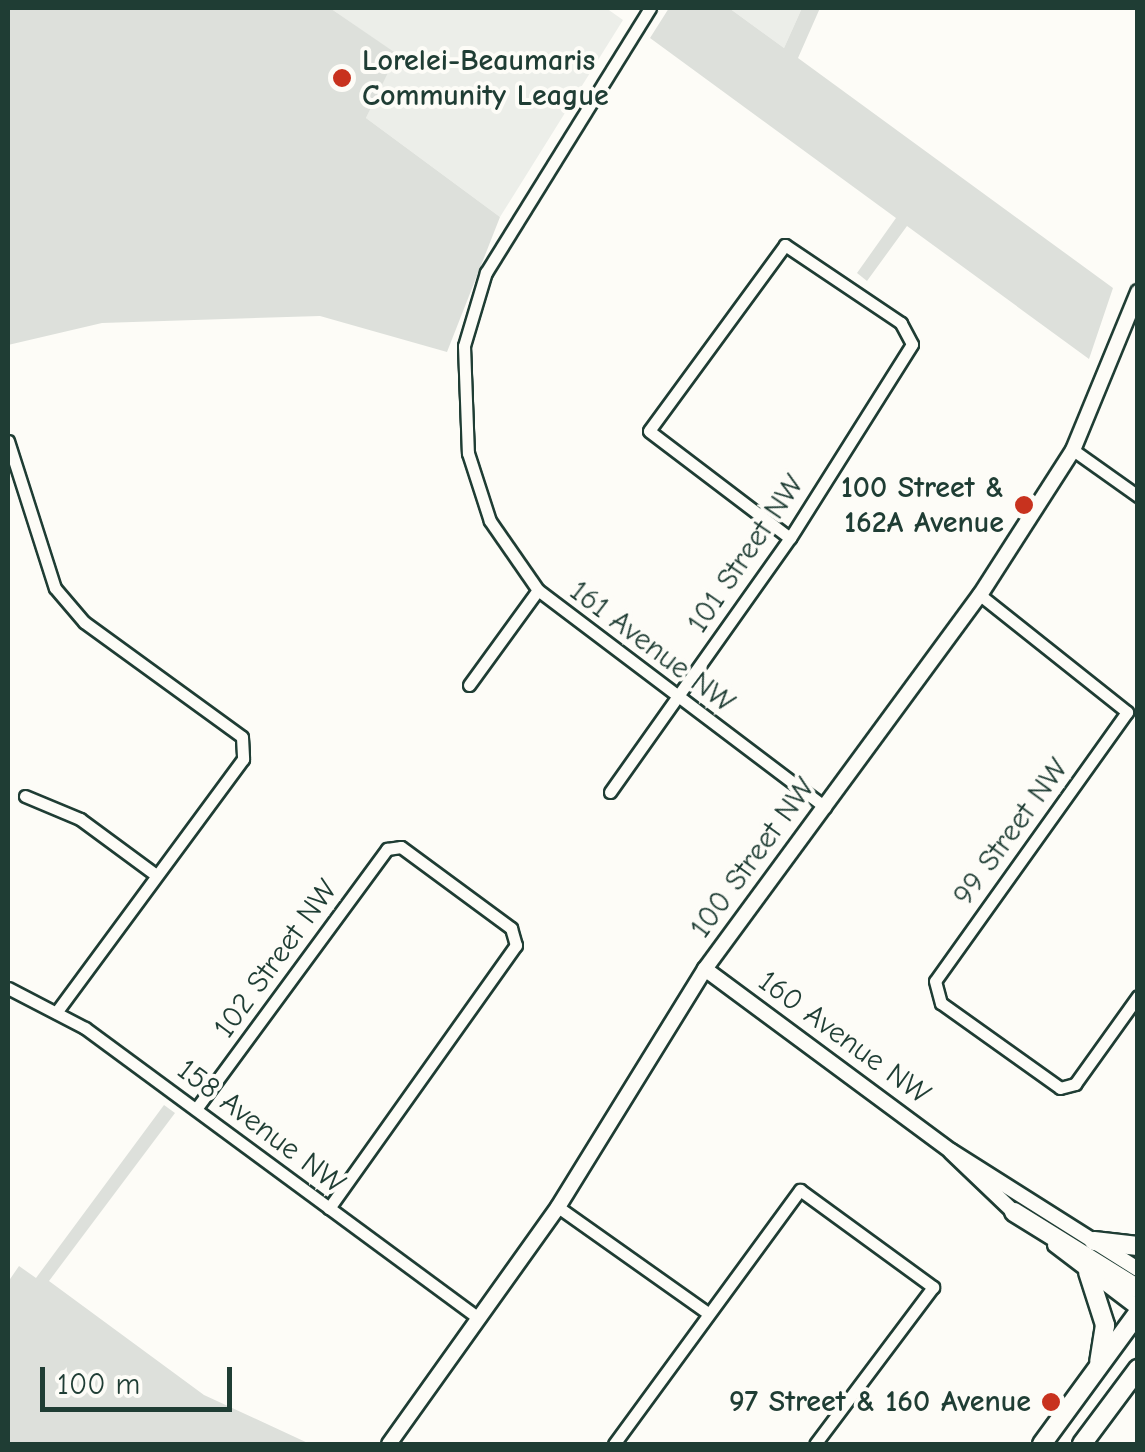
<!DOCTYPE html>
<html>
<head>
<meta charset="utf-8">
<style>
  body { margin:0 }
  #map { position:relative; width:1145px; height:1452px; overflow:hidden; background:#fdfcf7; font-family:"Comic Neue",sans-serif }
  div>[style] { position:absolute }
  .built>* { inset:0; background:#eceee9 }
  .green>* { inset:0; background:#dde0db }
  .roads { filter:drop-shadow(2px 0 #1f3d34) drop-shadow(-2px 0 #1f3d34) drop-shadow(0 2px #1f3d34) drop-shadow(0 -2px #1f3d34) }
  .minor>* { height:11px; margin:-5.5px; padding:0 5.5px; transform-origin:5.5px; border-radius:5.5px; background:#fdfcf7 }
  .tertiary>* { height:14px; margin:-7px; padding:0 7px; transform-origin:7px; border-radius:7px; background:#fdfcf7 }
  .primary>* { height:18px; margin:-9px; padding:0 9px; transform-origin:9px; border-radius:9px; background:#fdfcf7 }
  .dots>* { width:28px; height:28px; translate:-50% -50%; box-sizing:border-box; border:5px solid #fdfcf7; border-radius:50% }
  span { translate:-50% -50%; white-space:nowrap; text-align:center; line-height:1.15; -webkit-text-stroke:8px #fdfcf7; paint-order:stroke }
  .poi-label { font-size:30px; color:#1f3d34; font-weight:700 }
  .left { translate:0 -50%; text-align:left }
  .right { translate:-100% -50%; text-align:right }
  .street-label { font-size:30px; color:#1f3d34 }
  .frame { position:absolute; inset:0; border:10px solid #1f3d34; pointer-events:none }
  .scale { position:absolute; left:40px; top:1367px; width:192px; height:45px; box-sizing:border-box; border:5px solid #1f3d34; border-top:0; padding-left:12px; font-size:30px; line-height:35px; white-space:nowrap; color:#1f3d34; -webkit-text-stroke:8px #fdfcf7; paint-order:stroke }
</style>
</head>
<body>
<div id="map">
  <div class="built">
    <div style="clip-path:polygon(330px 8px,606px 8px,623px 20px,500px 217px,366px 118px,396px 54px)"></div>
    <div style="clip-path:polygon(729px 8px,802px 8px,784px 48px)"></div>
  </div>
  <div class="green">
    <div style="clip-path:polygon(8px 8px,330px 8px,397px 54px,366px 118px,500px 217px,447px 352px,320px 316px,102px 323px,8px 345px)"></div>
    <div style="clip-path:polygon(669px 8px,729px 8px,784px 48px,802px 8px,820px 8px,798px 58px,1113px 288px,1089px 359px,907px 226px,867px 281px,857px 273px,896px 218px,650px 38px)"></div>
    <div style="clip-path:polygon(164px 1105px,175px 1113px,49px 1281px,204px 1395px,310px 1444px,8px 1444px,8px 1282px,19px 1266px,36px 1278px)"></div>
  </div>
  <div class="roads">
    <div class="minor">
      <div style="left:650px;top:8px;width:311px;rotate:121.8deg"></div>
      <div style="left:486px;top:272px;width:77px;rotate:106.6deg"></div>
      <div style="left:464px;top:346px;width:107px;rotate:87.9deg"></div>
      <div style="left:468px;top:453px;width:71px;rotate:72.1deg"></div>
      <div style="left:490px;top:521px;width:84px;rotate:55.2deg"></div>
      <div style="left:538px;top:590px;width:360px;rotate:37.1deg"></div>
      <div style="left:8px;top:441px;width:154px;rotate:72.3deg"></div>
      <div style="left:55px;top:588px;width:45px;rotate:49.5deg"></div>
      <div style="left:84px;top:622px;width:195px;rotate:36deg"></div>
      <div style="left:242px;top:737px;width:22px;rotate:87deg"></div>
      <div style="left:243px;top:759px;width:315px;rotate:126.4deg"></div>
      <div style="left:1073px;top:450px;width:80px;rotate:35.3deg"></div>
      <div style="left:980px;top:595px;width:188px;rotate:38.5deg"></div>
      <div style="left:1127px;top:712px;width:330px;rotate:125.5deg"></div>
      <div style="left:935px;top:981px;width:23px;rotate:75deg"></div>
      <div style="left:941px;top:1003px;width:146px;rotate:35.5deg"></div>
      <div style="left:1060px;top:1088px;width:16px;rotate:-15deg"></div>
      <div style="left:1075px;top:1084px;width:108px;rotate:-54.4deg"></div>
      <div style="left:469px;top:685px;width:117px;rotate:-54deg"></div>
      <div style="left:610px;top:792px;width:311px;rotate:-54.7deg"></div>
      <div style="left:790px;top:538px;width:229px;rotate:-57.8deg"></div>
      <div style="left:912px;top:344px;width:24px;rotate:-118deg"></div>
      <div style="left:901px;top:323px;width:140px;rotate:-146.1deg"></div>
      <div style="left:785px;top:245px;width:230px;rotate:126.2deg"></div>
      <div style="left:649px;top:431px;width:177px;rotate:37.2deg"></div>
      <div style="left:25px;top:796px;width:60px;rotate:22.7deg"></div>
      <div style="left:80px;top:819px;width:94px;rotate:36.4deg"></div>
      <div style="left:8px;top:988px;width:87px;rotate:27.5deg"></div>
      <div style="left:85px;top:1028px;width:487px;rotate:36.4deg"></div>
      <div style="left:196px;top:1109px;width:323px;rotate:-53.7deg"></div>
      <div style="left:387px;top:849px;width:14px;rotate:-8deg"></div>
      <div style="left:401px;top:847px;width:137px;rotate:36.4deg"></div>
      <div style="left:511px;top:928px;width:18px;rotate:74deg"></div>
      <div style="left:516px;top:945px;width:323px;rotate:125.4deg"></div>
      <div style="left:558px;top:1207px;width:180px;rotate:35.3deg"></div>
      <div style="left:614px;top:1444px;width:315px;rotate:-53.8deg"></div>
      <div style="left:800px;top:1190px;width:165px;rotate:36.1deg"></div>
      <div style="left:933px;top:1287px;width:196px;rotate:126.9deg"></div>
    </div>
    <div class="tertiary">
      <div style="left:705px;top:969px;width:306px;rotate:36.5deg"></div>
      <div style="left:951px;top:1151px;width:221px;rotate:32.3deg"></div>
      <div style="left:951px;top:1152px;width:93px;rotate:43.7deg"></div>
      <div style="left:1055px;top:1245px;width:104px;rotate:37.2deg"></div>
      <div style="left:389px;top:1444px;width:291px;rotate:-54.5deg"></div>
      <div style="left:558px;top:1207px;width:280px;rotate:-58.3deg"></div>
      <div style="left:705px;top:969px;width:464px;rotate:-53.7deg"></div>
      <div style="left:980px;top:595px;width:172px;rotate:-57.3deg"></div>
      <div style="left:1073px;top:450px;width:171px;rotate:-67.6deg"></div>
    </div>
    <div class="primary">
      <div style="left:1014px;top:1212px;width:146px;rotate:31.8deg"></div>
      <div style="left:1094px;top:1241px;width:44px;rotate:6.5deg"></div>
      <div style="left:1088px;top:1272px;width:56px;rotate:72.2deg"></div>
      <div style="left:1105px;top:1325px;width:37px;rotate:99deg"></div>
      <div style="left:1042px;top:1444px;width:162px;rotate:-53.8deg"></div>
      <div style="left:1082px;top:1444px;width:94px;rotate:-53.3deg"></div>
    </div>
  </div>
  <div class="dots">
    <div style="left:342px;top:78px;background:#c8321e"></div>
    <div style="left:1024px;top:505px;background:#c8321e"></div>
    <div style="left:1051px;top:1402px;background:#c8321e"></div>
  </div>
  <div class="poi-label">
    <span class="left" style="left:362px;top:78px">Lorelei-Beaumaris<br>Community League</span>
    <span class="right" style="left:1004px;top:505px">100 Street &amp;<br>162A Avenue</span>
    <span class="right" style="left:1031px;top:1402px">97 Street &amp; 160 Avenue</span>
  </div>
  <div class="street-label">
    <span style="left:746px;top:554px;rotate:-56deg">101 Street NW</span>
    <span style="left:652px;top:647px;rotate:37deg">161 Avenue NW</span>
    <span style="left:1011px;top:832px;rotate:-54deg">99 Street NW</span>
    <span style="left:753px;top:858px;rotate:-54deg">100 Street NW</span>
    <span style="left:276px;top:959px;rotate:-54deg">102 Street NW</span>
    <span style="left:844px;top:1038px;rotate:36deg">160 Avenue NW</span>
    <span style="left:261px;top:1127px;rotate:37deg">158 Avenue NW</span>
  </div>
  <div class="frame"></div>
  <div class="scale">100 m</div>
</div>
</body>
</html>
